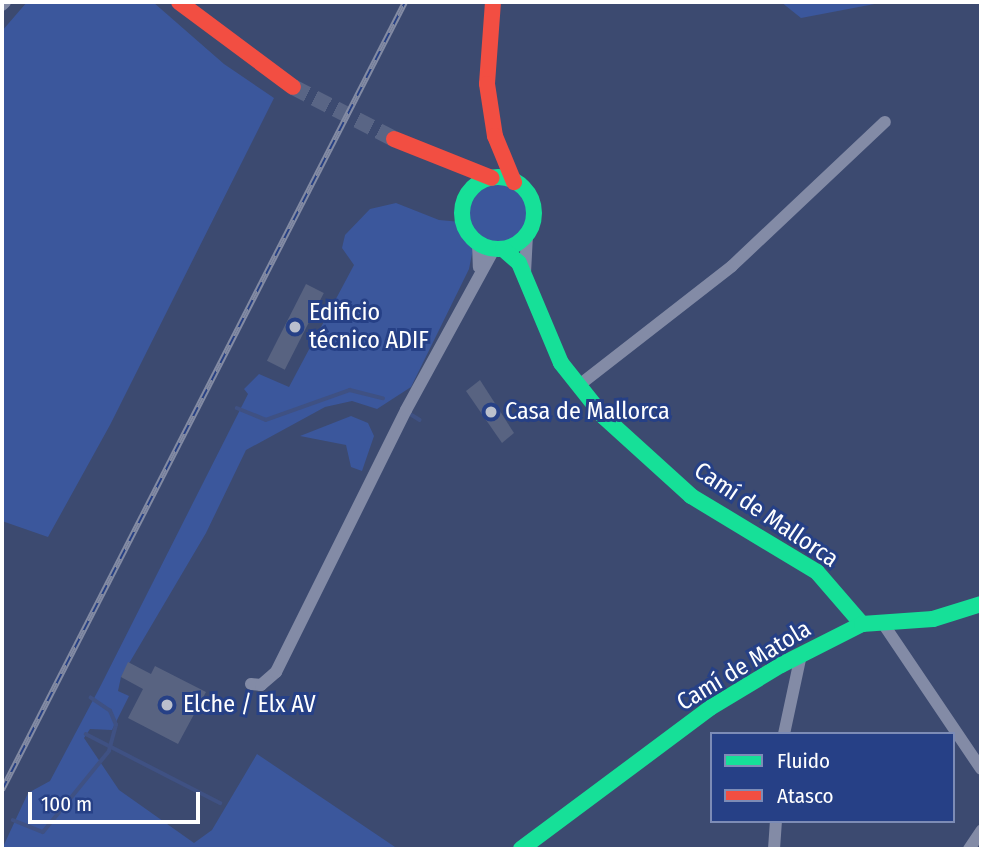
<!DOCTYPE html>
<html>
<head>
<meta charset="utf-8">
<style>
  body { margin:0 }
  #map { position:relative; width:983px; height:851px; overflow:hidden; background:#3c4a70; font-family:"Fira Sans Condensed",sans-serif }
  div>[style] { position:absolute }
  .green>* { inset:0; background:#3b579c }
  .round { border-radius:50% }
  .stream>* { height:3.5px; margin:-1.75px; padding:0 1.75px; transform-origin:1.75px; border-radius:1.75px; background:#3f5183 }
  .building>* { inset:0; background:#586381; transform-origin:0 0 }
  .secondary-tunnel>* { height:16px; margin-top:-8px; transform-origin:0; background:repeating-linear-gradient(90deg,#596585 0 16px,transparent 0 24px) }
  .street>* { height:12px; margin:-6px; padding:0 6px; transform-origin:6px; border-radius:6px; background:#838ba6 }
  .fast>* { height:16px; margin:-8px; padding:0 8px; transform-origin:8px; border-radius:8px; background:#16e098 }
  .fast>.ring { margin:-8px; padding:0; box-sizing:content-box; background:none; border:16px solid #16e098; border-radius:50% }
  .jam>* { height:16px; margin:-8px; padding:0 8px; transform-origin:8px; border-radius:8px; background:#f24e42 }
  .rail>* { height:6px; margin-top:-3px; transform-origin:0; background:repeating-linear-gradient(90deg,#264086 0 10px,#838ba4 0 20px); box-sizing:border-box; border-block:2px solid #838ba4 }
  .dots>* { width:19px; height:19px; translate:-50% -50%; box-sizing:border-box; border:4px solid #264086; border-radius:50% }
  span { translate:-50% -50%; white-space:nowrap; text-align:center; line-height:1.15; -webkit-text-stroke:6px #264086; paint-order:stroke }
  .poi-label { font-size:24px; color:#fff }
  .left { translate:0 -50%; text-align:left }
  .street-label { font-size:24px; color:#fff }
  .frame { position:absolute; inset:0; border:4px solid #fff; pointer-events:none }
  .legend { position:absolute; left:710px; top:732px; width:245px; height:91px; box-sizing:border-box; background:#264086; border:2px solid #7d8cb6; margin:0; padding:9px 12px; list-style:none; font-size:21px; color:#fff }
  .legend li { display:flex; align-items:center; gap:14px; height:35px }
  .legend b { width:35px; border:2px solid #7d8cb6 }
  .scale { position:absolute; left:28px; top:792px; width:172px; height:32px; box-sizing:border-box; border:4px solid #fff; border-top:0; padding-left:9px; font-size:21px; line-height:24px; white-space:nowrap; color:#fff; -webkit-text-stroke:5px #264086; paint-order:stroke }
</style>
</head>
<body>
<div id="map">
  <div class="green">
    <div style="clip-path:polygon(27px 2px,153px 2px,224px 64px,274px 98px,110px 425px,48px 537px,2px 521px,2px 31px)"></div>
    <div style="clip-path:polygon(781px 2px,885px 2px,801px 18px)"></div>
    <div class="round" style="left:465px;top:180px;width:66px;height:66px"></div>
    <div style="clip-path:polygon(396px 203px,439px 220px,461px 222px,474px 244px,469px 269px,411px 387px,377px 409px,352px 401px,325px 407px,246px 450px,206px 533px,121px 677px,118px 691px,129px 696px,112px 730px,90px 729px,84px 738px,119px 790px,194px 843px,212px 830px,257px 754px,398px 849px,2px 849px,28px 793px,50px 781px,100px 687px,248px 394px,244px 389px,259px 374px,289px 387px,354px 265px,342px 248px,345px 235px,370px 209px)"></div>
    <div style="clip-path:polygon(351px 416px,368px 423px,374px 436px,362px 471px,351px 467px,346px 445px,300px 436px)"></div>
  </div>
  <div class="stream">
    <div style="left:237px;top:408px;width:31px;rotate:22deg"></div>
    <div style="left:266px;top:420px;width:89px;rotate:-19.7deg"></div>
    <div style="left:350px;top:390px;width:34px;rotate:14deg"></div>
    <div style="left:412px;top:415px;width:9px;rotate:32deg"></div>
    <div style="left:86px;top:734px;width:151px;rotate:27.2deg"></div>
    <div style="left:13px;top:820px;width:32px;rotate:22deg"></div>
    <div style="left:43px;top:832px;width:104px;rotate:-50.8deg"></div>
    <div style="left:109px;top:751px;width:27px;rotate:-75deg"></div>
    <div style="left:116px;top:725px;width:15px;rotate:-113deg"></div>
    <div style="left:110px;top:711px;width:23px;rotate:-146deg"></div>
  </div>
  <div class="building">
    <div style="left:306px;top:284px;width:20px;height:86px;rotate:27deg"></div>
    <div style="clip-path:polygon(480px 380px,514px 433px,502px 443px,466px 391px)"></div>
    <div style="clip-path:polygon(128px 662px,151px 674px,155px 666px,206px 692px,178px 744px,128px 718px,143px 689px,121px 677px)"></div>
  </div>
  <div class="secondary-tunnel">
    <div style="left:293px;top:87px;width:114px;rotate:27.2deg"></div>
  </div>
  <div class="street">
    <div style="left:2px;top:5px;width:4px;rotate:-45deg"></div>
    <div style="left:478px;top:243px;width:24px;rotate:88deg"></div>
    <div style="left:525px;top:273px;width:39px;rotate:-87deg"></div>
    <div style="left:578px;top:386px;width:195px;rotate:-37.9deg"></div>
    <div style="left:732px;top:266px;width:210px;rotate:-43.3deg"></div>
    <div style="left:882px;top:622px;width:177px;rotate:56deg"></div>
    <div style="left:251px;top:684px;width:10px;rotate:6deg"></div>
    <div style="left:261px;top:685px;width:20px;rotate:-41deg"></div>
    <div style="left:276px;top:672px;width:292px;rotate:-63.6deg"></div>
    <div style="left:406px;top:410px;width:183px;rotate:-61.3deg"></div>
    <div style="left:784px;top:734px;width:81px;rotate:-77.9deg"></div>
    <div style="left:774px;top:849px;width:28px;rotate:-86deg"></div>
    <div style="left:969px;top:849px;width:22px;rotate:-56deg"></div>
  </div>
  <div class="fast">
    <div class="ring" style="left:462px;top:177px;width:56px;height:56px"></div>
    <div style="left:503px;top:249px;width:21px;rotate:41deg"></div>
    <div style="left:519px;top:263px;width:108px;rotate:67.2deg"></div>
    <div style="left:561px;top:363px;width:69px;rotate:51.5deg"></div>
    <div style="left:604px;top:417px;width:118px;rotate:42.2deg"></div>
    <div style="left:691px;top:496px;width:147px;rotate:31.1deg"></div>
    <div style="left:817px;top:572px;width:69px;rotate:49.1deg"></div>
    <div style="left:521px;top:849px;width:236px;rotate:-36.7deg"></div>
    <div style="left:710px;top:708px;width:83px;rotate:-31.2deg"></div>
    <div style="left:781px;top:665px;width:91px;rotate:-26.8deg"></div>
    <div style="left:862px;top:624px;width:71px;rotate:-4deg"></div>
    <div style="left:933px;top:619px;width:50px;rotate:-17.4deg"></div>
  </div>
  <div class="jam">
    <div style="left:179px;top:2px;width:142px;rotate:36.7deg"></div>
    <div style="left:493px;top:2px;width:82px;rotate:94.2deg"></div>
    <div style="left:487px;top:84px;width:53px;rotate:81.3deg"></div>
    <div style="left:495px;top:136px;width:50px;rotate:67.6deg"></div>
    <div style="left:394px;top:139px;width:105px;rotate:21.7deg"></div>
  </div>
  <div class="rail">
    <div style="left:2px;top:790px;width:885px;rotate:-62.91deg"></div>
  </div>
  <div class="dots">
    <div style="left:295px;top:327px;background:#bbc0cd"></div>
    <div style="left:491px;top:412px;background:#bbc0cd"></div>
    <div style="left:167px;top:705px;background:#bbc0cd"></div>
  </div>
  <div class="poi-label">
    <span class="left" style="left:309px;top:327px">Edificio<br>técnico ADIF</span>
    <span class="left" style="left:505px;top:412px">Casa de Mallorca</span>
    <span class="left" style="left:183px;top:705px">Elche / Elx AV</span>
  </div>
  <div class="street-label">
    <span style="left:766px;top:515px;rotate:34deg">Camí de Mallorca</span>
    <span style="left:744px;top:666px;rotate:-31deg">Camí de Matola</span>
  </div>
  <div class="frame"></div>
  <ul class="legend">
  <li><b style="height:9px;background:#16e098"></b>Fluido</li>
  <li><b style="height:9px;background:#f24e42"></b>Atasco</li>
  </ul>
  <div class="scale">100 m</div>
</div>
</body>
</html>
